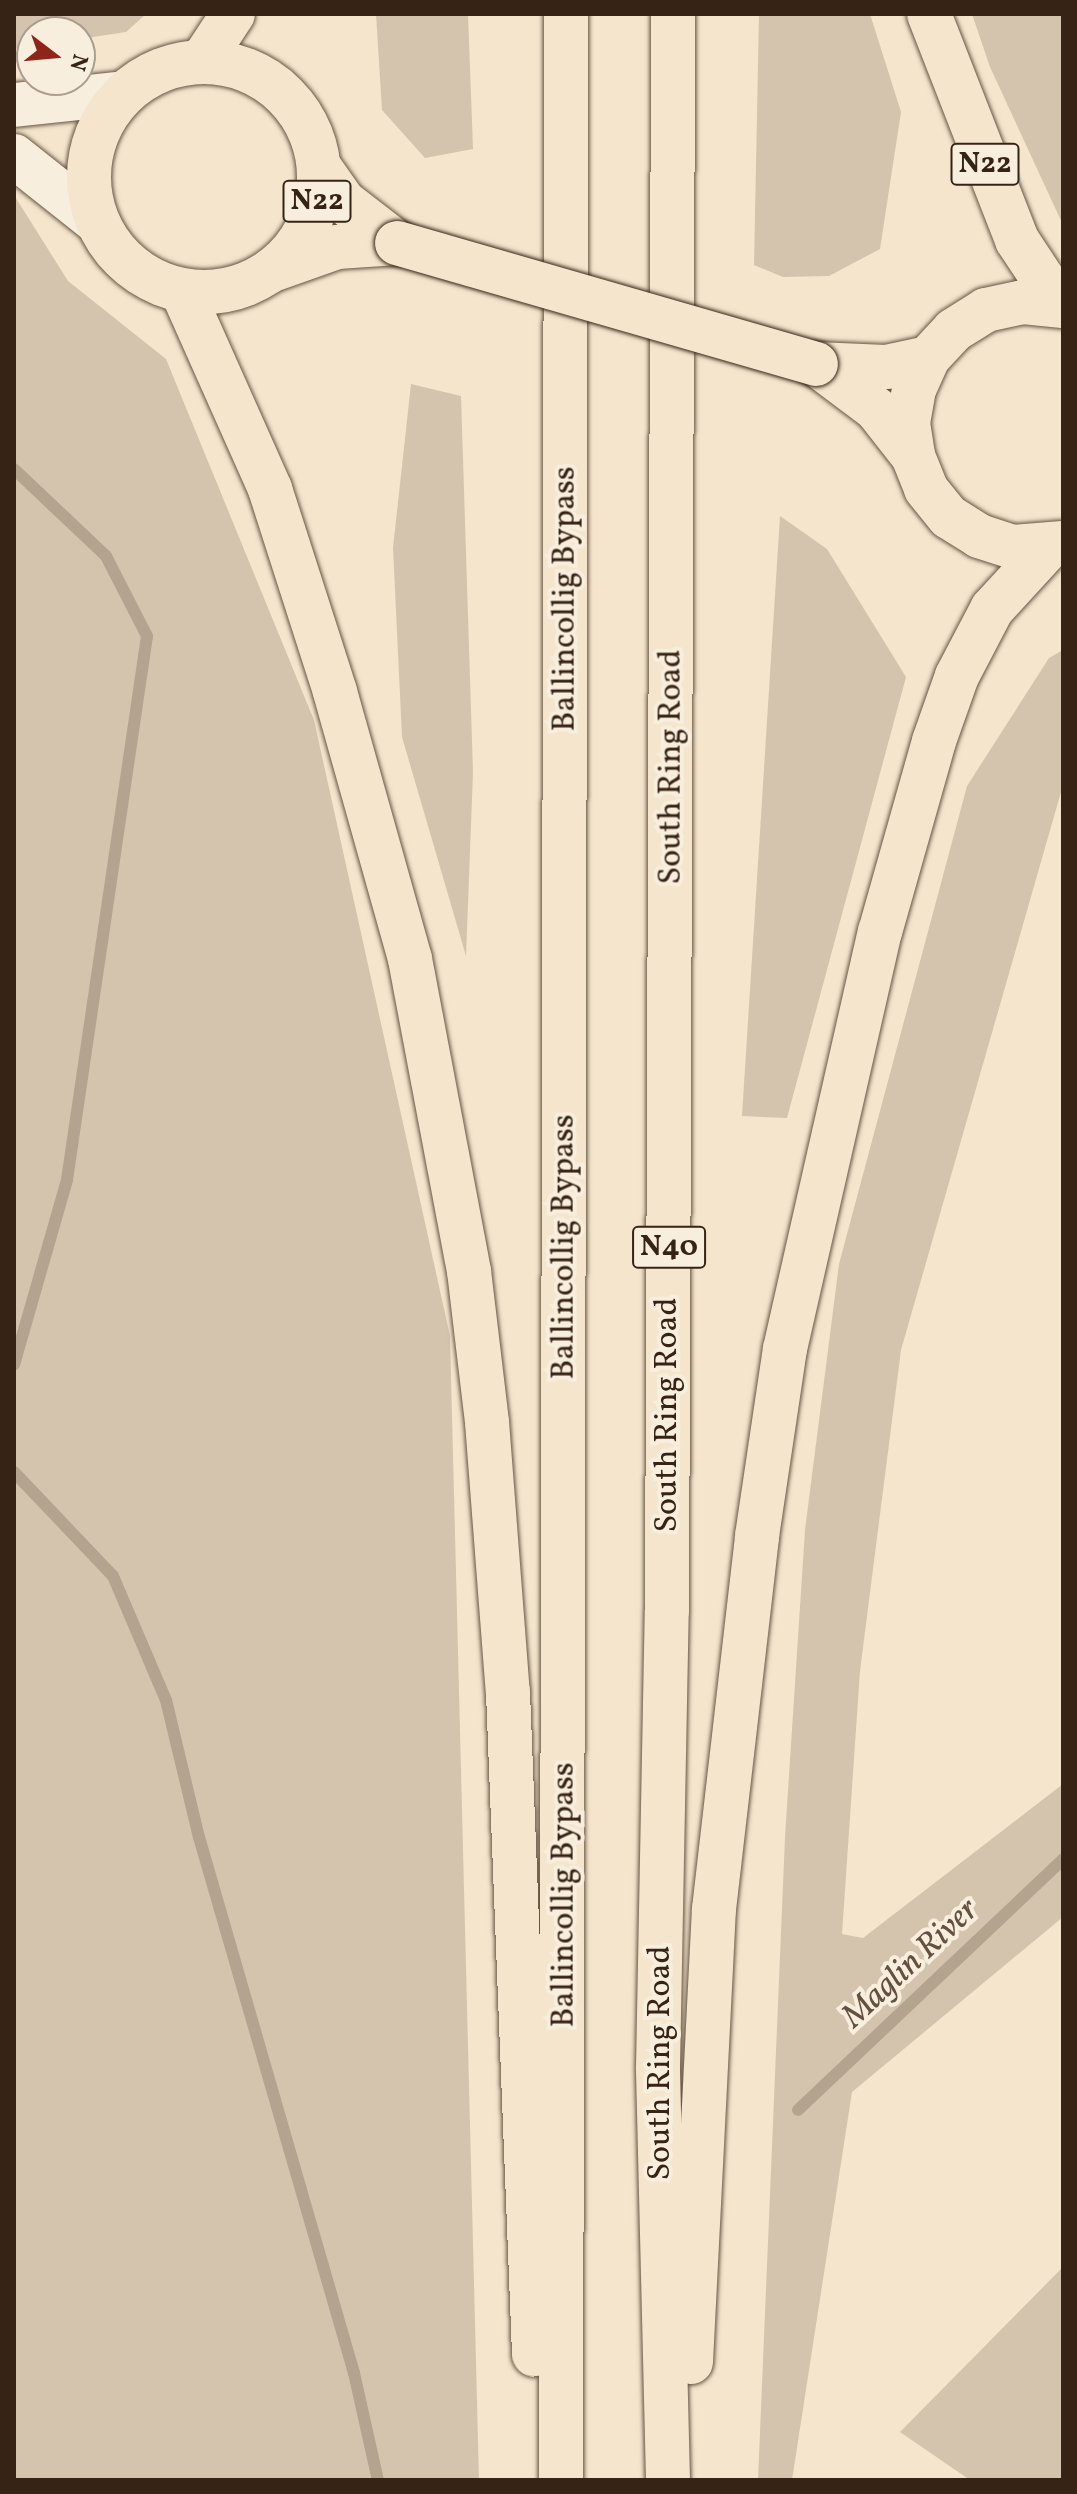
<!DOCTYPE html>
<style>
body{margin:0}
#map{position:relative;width:1077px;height:2494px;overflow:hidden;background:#f4e5cc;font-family:Vollkorn,serif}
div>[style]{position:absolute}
.green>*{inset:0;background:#d4c4ad}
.stream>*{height:12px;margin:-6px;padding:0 6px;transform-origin:6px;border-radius:6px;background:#b4a38e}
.roads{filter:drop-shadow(0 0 2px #665443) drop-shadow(0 0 2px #665443)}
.minor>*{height:44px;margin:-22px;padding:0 22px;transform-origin:22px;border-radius:22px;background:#f8eede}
.highway>*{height:44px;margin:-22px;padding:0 22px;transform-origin:22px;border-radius:22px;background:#f4e5cc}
.highway>.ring{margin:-22px;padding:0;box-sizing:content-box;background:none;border:44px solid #f4e5cc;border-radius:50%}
.bridges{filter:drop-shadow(0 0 2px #372315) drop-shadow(0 0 2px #372315)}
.highway-bridge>*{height:44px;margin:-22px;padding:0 22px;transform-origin:22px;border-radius:22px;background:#f4e5cc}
span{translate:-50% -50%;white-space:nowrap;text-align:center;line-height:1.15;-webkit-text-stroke:8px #f8eede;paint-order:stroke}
.shield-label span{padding:2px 6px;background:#f8eede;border:2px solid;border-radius:6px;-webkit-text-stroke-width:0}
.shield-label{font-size:30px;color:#372315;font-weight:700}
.street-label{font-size:32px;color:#372315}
.water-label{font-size:34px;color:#63503f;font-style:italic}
.frame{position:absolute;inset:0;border:16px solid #372315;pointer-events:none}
.north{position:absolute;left:16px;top:16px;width:80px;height:80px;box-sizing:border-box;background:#f8eede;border:2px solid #ab9d8e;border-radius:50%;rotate:106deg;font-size:22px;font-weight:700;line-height:32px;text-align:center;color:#372315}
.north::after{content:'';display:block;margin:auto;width:28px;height:36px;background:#8f2418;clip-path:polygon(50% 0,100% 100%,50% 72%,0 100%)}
</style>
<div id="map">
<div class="green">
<div style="clip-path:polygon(14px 14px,146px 14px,126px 32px,80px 39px,80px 32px,32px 32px,32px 46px,14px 49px)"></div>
<div style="clip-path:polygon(376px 14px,468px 14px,473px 149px,425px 158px,382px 110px)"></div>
<div style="clip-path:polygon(759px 14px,870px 14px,901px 112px,880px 249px,829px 276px,783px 277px,754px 265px)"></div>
<div style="clip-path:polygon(972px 14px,1063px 14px,1063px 225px,990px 67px)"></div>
<div style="clip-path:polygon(14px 195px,68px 281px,166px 359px,314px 720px,450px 1336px,479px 2480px,14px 2480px)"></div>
<div style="clip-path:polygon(411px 384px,461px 396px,473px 772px,466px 956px,402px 737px,393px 548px)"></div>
<div style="clip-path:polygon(780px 516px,827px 549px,906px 677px,787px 1118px,742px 1116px)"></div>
<div style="clip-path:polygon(1063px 650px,1063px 785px,901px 1350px,860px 1671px,842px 1934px,863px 1938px,1063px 1784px,1063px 1917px,852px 2092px,792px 2480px,758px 2480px,785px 1837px,805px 1530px,839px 1264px,967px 786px,1049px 658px)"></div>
<div style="clip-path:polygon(1063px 2267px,1063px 2480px,970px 2480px,900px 2432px)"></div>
</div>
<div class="stream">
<div style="left:14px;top:469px;width:127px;rotate:43.4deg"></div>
<div style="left:106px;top:556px;width:90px;rotate:62.9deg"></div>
<div style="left:147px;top:636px;width:550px;rotate:98.37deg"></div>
<div style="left:67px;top:1180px;width:192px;rotate:106deg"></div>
<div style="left:14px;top:1472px;width:144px;rotate:46.4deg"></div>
<div style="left:113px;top:1576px;width:135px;rotate:66.9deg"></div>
<div style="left:166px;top:1700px;width:141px;rotate:76.5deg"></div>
<div style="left:199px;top:1837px;width:558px;rotate:73.87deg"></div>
<div style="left:354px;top:2373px;width:110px;rotate:77.4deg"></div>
<div style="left:798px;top:2110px;width:365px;rotate:-43.4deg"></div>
</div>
<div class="roads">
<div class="minor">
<div style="left:14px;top:105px;width:111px;rotate:-6.2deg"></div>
<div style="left:14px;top:156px;width:105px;rotate:38.4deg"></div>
</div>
<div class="highway">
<div style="left:929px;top:14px;width:243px;rotate:68.7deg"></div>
<div style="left:1017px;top:240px;width:78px;rotate:56.5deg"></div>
<div style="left:202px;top:61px;width:56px;rotate:-56.6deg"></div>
<div class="ring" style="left:89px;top:62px;width:186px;height:186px"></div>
<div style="left:320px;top:168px;width:42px;rotate:54.8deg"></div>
<div style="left:344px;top:202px;width:67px;rotate:37.7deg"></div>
<div style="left:275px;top:269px;width:66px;rotate:-19.5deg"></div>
<div style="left:337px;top:247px;width:60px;rotate:-3.8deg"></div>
<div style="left:182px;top:291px;width:217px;rotate:66deg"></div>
<div style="left:270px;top:489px;width:213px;rotate:72.2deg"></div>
<div style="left:335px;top:692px;width:277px;rotate:74.3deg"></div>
<div style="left:410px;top:959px;width:318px;rotate:79.3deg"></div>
<div style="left:469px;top:1271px;width:152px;rotate:83.2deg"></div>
<div style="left:487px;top:1422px;width:271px;rotate:85.6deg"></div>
<div style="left:508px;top:1692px;width:663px;rotate:87.75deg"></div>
<div style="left:1063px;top:306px;width:40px;rotate:-174.3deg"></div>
<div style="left:1023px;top:302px;width:38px;rotate:168deg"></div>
<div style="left:986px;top:310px;width:38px;rotate:148deg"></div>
<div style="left:954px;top:330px;width:38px;rotate:133deg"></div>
<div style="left:928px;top:358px;width:34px;rotate:114deg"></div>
<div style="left:914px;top:389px;width:35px;rotate:100deg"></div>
<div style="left:908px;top:423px;width:33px;rotate:81deg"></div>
<div style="left:913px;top:456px;width:35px;rotate:68deg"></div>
<div style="left:926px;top:489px;width:36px;rotate:51deg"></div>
<div style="left:949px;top:517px;width:36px;rotate:32deg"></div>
<div style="left:979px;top:536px;width:36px;rotate:18deg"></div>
<div style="left:1013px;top:547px;width:50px;rotate:-4.6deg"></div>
<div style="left:816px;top:364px;width:75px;rotate:36.9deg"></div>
<div style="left:876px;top:409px;width:60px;rotate:51.8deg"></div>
<div style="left:816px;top:364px;width:70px;rotate:2.5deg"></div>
<div style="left:886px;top:367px;width:43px;rotate:-12.1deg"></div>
<div style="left:691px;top:2362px;width:454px;rotate:-87.1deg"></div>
<div style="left:714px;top:1909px;width:375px;rotate:-83.4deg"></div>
<div style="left:757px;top:1536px;width:189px;rotate:-81.5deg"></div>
<div style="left:785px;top:1349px;width:428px;rotate:-77.2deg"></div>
<div style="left:880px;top:932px;width:198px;rotate:-74.2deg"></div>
<div style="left:934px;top:741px;width:69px;rotate:-70.5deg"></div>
<div style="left:957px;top:676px;width:76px;rotate:-62.4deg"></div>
<div style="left:992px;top:609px;width:84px;rotate:-47.4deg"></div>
<div style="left:561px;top:2480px;width:2466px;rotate:-89.88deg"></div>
<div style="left:668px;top:2480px;width:413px;rotate:-91.4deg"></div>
<div style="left:658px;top:2067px;width:456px;rotate:-88.9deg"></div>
<div style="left:667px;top:1611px;width:1597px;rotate:-89.78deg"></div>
</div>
</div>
<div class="bridges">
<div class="highway-bridge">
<div style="left:397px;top:243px;width:436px;rotate:16.1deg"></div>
</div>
</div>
<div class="shield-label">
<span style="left:985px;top:164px">N22</span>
<span style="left:317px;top:201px">N22</span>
<span style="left:669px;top:1247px">N40</span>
</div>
<div class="street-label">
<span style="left:566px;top:599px;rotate:-90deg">Ballincollig Bypass</span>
<span style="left:672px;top:767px;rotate:-90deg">South Ring Road</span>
<span style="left:565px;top:1247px;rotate:-90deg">Ballincollig Bypass</span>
<span style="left:668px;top:1415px;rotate:-90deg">South Ring Road</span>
<span style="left:565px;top:1895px;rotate:-90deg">Ballincollig Bypass</span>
<span style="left:661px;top:2063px;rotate:-90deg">South Ring Road</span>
</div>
<div class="water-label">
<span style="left:911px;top:1964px;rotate:-43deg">Maglin River</span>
</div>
<div class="frame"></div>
<div class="north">N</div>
</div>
